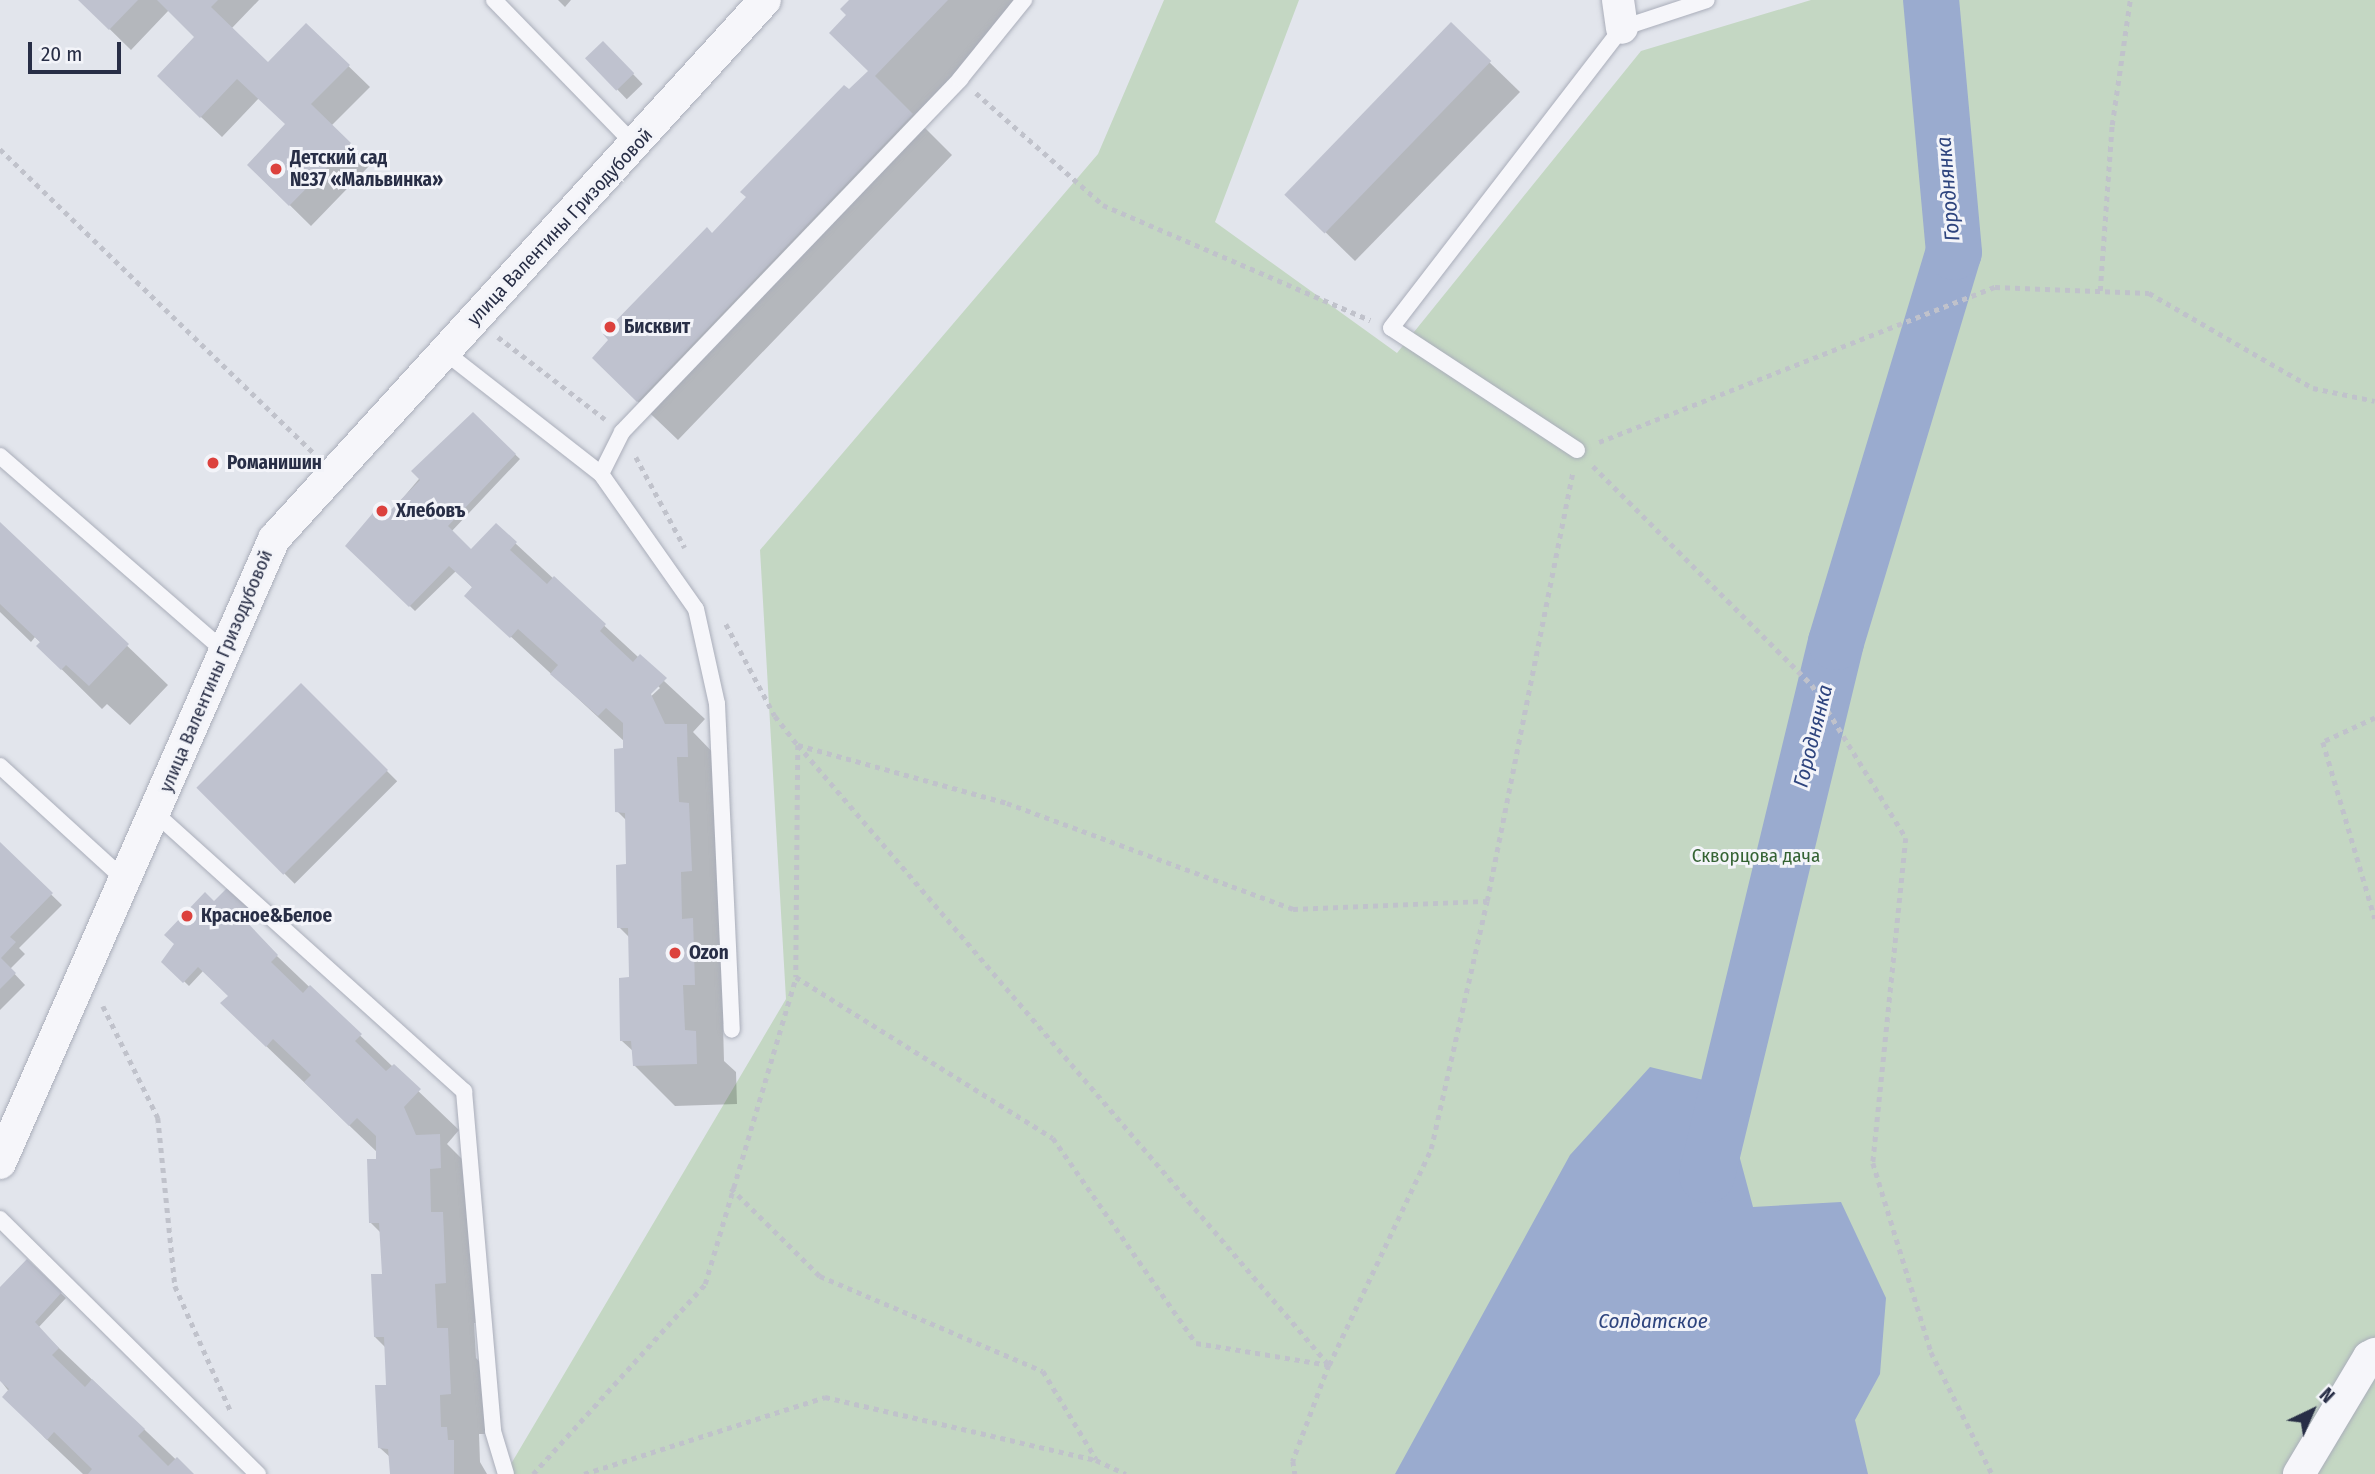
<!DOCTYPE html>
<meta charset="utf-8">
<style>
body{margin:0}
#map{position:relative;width:2375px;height:1474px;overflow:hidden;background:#e2e5ec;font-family:"Fira Sans Condensed",sans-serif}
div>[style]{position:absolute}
.green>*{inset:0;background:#c4d7c3}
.water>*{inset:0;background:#9aabcf}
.shadow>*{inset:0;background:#0003;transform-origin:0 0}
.river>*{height:56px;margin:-28px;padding:0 28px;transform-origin:28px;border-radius:28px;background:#9aabcf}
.building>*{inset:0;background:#bfc2cf;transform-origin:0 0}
.path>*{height:4.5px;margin-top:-2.25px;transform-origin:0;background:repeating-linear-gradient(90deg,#c0c2cb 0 5px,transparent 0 10px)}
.roads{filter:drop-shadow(0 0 2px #aaaeba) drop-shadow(0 0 2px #aaaeba)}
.lane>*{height:16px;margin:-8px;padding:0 8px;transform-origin:8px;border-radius:8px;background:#f6f6fa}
.street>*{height:32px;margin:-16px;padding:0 16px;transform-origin:16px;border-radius:16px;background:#f6f6fa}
.dots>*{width:19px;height:19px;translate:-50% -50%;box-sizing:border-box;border:4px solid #f3f4f9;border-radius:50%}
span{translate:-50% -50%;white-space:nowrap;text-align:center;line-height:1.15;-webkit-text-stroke:6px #f3f4f9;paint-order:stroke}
.poi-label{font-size:19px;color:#282e46;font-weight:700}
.left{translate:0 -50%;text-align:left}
.street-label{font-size:19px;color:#282e46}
.park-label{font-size:19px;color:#356334}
.water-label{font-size:21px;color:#2e447e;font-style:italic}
.north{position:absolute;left:2277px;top:1376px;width:70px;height:70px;-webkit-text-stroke:5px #f3f4f9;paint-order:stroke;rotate:44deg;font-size:19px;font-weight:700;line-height:28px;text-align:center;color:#282e46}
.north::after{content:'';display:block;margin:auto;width:24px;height:32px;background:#282e46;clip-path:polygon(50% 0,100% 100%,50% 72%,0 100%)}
.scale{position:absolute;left:28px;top:42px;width:93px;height:32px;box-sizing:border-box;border:4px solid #282e46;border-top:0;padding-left:9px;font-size:21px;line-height:24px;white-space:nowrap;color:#282e46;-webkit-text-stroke:5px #f3f4f9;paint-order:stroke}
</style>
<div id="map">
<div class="green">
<div style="clip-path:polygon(1164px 0,1299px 0,1215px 222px,1397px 353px,1641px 51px,1811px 0,2375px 0,2375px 1474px,505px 1474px,786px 999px,760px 550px,1098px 154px)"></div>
</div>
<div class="water">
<div style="clip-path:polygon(1650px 1067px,1720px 1084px,1753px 1207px,1841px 1202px,1886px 1298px,1880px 1374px,1855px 1420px,1868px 1474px,1395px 1474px,1570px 1155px)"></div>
</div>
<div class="shadow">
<div style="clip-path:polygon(80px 0,259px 0,231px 29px,268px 65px,306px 25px,370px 87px,331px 126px,370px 165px,311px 226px,249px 165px,287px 125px,259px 98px,222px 137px,180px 97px,197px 37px,169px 10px,131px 50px)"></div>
<div style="clip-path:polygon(558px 0,571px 0,565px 7px)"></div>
<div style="clip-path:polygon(852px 0,1026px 0,914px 117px,952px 155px,678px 440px,634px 398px,713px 235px,869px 71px,849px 15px)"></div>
<div style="clip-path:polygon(1451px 25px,1520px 92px,1355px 261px,1316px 223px)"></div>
<div style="left:603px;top:43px;width:57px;height:22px;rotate:46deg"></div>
<div style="clip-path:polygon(evenodd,473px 415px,520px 459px,451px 532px,471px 551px,515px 543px,705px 719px,693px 732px,726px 766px,735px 1024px,723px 1024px,724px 1061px,736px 1072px,737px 1104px,675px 1106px,634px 1065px,634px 1052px,622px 1041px,631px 979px,630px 938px,619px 927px,628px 866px,627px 821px,617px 811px,625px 742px,467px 596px,473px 588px,456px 571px,415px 611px,348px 546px,386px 518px,473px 415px,657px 685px,660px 688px,646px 701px,644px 699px,657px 685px)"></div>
<div style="clip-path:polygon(0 524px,168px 685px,130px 725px,107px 704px,102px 709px,38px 646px,41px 643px,35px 637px,31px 642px,0 612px)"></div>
<div style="left:301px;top:685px;width:136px;height:145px;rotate:45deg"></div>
<div style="clip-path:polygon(0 845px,62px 905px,19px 948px,25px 954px,10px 969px,25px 985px,0 1010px)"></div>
<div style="clip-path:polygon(231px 890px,257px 913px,247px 924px,256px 936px,459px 1130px,447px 1144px,479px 1176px,486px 1323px,474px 1323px,476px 1358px,487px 1370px,490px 1434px,479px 1434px,480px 1462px,487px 1474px,392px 1474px,391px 1458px,380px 1448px,388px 1387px,386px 1348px,375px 1337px,383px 1276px,382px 1234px,370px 1222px,378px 1153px,263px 1043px,230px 996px,203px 971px,189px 986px,163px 961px)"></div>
<div style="clip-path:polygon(27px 1261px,66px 1298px,38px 1328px,191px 1474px,83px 1474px,44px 1437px,0 1380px,0 1290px)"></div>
</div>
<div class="river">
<div style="left:1707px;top:1175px;width:548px;rotate:-76.39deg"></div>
<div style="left:1836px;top:642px;width:407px;rotate:-73.2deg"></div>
<div style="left:1954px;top:252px;width:253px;rotate:-95.2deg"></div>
</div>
<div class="building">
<div style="clip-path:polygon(78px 0,138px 0,109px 30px)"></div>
<div style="clip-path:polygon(157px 0,218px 0,211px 7px,268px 62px,306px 23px,350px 65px,311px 104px,351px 143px,289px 206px,247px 165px,285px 124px,237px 79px,200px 118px,157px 76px,194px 37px)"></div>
<div style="clip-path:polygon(849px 0,948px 0,875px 76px,913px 114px,637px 402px,592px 358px,608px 340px,603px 334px,707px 227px,712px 233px,746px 197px,740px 192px,844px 85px,849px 89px,868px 71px,829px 33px,846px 15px,840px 9px)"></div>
<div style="left:1451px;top:22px;width:56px;height:240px;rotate:44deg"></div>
<div style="left:603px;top:41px;width:45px;height:25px;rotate:46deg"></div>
<div style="clip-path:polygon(473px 412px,516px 454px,448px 526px,471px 549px,496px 523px,517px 542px,510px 550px,547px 584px,554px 576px,606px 624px,600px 631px,633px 662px,640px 654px,667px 678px,651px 694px,665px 724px,687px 724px,688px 757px,677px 757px,679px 802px,689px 803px,692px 871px,681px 872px,682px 919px,693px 918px,695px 985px,683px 985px,685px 1030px,696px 1031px,697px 1064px,633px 1066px,631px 1041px,620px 1041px,619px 978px,629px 977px,628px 928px,617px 928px,616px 865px,626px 864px,625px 813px,615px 812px,614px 749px,623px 748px,623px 723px,606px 708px,598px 716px,550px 674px,558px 665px,518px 629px,510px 638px,464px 596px,472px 587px,449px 566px,409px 607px,345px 546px,378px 507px,386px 515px,420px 480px,411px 471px)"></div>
<div style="clip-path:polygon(0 522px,129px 644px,89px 686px,66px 665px,61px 670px,36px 646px,40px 642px,0 604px)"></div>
<div style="left:301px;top:683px;width:123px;height:148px;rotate:45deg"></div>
<div style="clip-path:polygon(0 842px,53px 893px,10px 937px,16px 942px,1px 958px,16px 973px,0 989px)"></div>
<div style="clip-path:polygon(227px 888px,254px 907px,243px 918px,278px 955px,271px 962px,303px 993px,310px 985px,362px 1034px,355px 1041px,386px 1071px,394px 1064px,421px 1089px,404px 1107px,416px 1135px,440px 1134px,441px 1168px,430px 1169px,431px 1212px,443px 1212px,446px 1283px,435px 1284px,437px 1328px,448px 1328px,451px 1394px,440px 1395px,441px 1427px,447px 1427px,448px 1440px,454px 1440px,454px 1474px,390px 1474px,388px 1449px,378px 1448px,375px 1385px,386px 1385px,384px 1337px,374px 1337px,371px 1274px,382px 1274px,379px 1223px,369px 1223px,367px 1159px,376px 1159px,376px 1136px,357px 1118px,349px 1126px,304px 1082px,311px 1075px,273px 1039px,266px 1047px,220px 1003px,228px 996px,198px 967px,183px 983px,161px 962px,174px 944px,164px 935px,205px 892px,214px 901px)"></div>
<div style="clip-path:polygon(27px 1259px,62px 1292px,35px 1322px,59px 1348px,52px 1355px,85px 1387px,92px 1379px,145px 1429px,138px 1436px,168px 1466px,177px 1457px,194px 1474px,88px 1474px,92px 1469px,54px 1432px,47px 1440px,2px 1397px,9px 1389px,0 1381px,0 1287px)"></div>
</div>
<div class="path">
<div style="left:976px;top:93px;width:169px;rotate:41.4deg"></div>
<div style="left:1103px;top:205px;width:291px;rotate:23.3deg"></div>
<div style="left:0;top:149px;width:437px;rotate:44.1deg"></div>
<div style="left:2100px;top:291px;width:166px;rotate:-85.9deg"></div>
<div style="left:2112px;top:125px;width:126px;rotate:-81.8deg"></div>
<div style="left:498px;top:337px;width:135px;rotate:37.5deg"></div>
<div style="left:1599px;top:442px;width:425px;rotate:-21.4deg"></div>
<div style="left:1995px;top:287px;width:154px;rotate:2.2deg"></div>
<div style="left:2149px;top:293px;width:190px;rotate:30.1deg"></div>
<div style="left:2313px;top:388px;width:63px;rotate:11.8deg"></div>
<div style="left:636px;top:457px;width:103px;rotate:61.7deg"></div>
<div style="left:1593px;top:466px;width:310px;rotate:45deg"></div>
<div style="left:1812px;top:685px;width:180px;rotate:58.4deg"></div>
<div style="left:1906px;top:838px;width:327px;rotate:95.8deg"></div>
<div style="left:1873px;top:1163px;width:198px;rotate:72.9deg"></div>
<div style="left:1931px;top:1352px;width:136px;rotate:63.4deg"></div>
<div style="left:726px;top:624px;width:104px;rotate:62deg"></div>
<div style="left:775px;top:716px;width:37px;rotate:52deg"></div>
<div style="left:798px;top:745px;width:232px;rotate:90.5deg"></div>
<div style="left:2375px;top:718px;width:57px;rotate:155.2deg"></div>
<div style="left:2323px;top:742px;width:184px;rotate:73.6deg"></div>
<div style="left:798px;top:745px;width:816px;rotate:49.42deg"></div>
<div style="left:1329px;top:1365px;width:103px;rotate:110.6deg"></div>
<div style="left:1293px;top:1461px;width:13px;rotate:81deg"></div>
<div style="left:798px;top:745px;width:217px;rotate:15.5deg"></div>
<div style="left:1007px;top:803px;width:305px;rotate:20.3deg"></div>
<div style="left:1293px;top:909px;width:194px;rotate:-2.4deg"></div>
<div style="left:103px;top:1006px;width:125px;rotate:63.8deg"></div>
<div style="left:158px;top:1118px;width:169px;rotate:84.2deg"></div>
<div style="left:175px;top:1286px;width:138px;rotate:66deg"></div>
<div style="left:731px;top:1188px;width:125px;rotate:44.7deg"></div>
<div style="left:820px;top:1276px;width:242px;rotate:23.1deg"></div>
<div style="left:1043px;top:1371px;width:103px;rotate:58.9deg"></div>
<div style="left:533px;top:1474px;width:256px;rotate:-47.8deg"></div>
<div style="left:705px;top:1284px;width:320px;rotate:-73.5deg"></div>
<div style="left:796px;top:977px;width:303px;rotate:32.1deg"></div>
<div style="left:1053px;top:1138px;width:250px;rotate:55.1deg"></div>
<div style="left:1196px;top:1343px;width:135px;rotate:9.4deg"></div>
<div style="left:1329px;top:1365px;width:239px;rotate:-64.7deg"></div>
<div style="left:1431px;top:1149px;width:254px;rotate:-77.3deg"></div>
<div style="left:1487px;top:901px;width:439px;rotate:-78.7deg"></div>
<div style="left:584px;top:1474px;width:253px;rotate:-17.7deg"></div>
<div style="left:825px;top:1397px;width:278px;rotate:13.1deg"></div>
<div style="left:1096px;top:1460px;width:33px;rotate:25deg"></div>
</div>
<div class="roads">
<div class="lane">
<div style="left:494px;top:0;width:204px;rotate:45.8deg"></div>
<div style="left:445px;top:352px;width:198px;rotate:38deg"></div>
<div style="left:601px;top:474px;width:165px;rotate:54.9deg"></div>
<div style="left:696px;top:609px;width:97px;rotate:77.5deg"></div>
<div style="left:717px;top:704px;width:326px;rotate:87.4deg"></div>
<div style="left:1577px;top:450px;width:222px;rotate:-146.7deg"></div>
<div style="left:1391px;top:328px;width:379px;rotate:-52.4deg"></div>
<div style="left:1622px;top:28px;width:89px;rotate:-18.2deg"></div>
<div style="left:0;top:456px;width:301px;rotate:41deg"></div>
<div style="left:601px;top:474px;width:47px;rotate:-63.4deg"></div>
<div style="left:622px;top:432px;width:489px;rotate:-46.2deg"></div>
<div style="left:960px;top:79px;width:102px;rotate:-51deg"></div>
<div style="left:0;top:766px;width:169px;rotate:42.4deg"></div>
<div style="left:155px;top:813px;width:416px;rotate:42deg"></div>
<div style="left:464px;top:1091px;width:341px;rotate:85.1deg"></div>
<div style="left:493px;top:1431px;width:45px;rotate:73.2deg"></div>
<div style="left:0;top:1219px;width:363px;rotate:44.7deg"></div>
</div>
<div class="street">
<div style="left:1618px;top:0;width:28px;rotate:82deg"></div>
<div style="left:0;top:1163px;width:682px;rotate:-66.29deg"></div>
<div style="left:274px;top:539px;width:729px;rotate:-47.67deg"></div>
<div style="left:2299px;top:1474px;width:136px;rotate:-59.1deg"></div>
<div style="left:2369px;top:1357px;width:7px;rotate:-27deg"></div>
</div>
</div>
<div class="dots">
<div style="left:276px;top:169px;background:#dc413d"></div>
<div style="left:610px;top:327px;background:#dc413d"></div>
<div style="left:213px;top:463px;background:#dc413d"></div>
<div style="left:382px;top:511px;background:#dc413d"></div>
<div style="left:187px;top:916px;background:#dc413d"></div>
<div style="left:675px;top:953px;background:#dc413d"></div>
</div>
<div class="poi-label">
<span class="left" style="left:290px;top:169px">Детский сад<br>№37 «Мальвинка»</span>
<span class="left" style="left:624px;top:327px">Бисквит</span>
<span class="left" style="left:227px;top:463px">Романишин</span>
<span class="left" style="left:396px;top:511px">Хлебовъ</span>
<span class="left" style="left:201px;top:916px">Красное&amp;Белое</span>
<span class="left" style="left:689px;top:953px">Ozon</span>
</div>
<div class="street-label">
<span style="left:560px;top:227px;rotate:-47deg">улица Валентины Гризодубовой</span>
<span style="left:216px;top:671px;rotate:-67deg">улица Валентины Гризодубовой</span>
</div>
<div class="park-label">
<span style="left:1756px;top:856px">Скворцова дача</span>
</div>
<div class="water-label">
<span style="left:1948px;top:189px;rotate:-95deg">Городнянка</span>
<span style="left:1813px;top:736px;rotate:-76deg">Городнянка</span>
<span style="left:1653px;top:1321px">Солдатское</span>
</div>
<div class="north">N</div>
<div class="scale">20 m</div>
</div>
